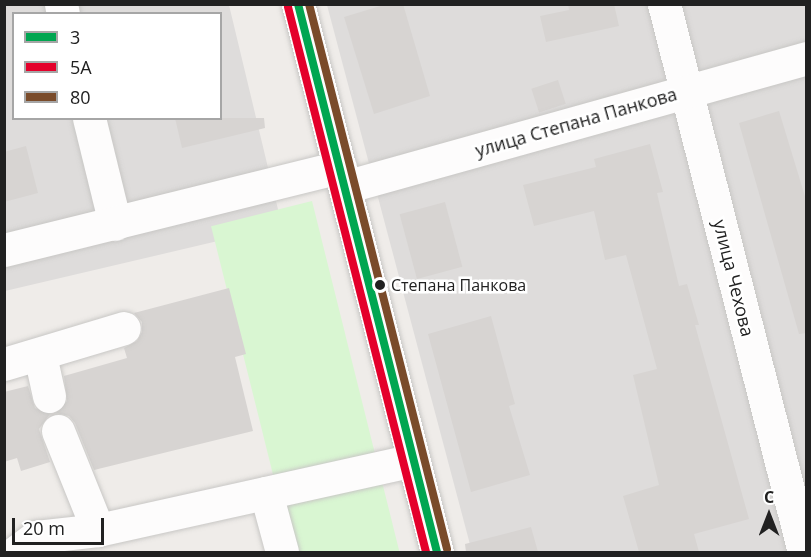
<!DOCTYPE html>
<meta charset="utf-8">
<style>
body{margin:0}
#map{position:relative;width:811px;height:557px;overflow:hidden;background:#efece9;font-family:"Open Sans",sans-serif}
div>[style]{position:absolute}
.residential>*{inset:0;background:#dedcdb}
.park>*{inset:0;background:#d9f6d2;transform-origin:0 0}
.building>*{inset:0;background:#d7d4d2;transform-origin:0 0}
.roads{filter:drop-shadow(0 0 2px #c8c7c5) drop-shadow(0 0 2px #c8c7c5)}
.minor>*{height:33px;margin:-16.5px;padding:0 16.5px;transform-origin:16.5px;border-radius:16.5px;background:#fdfcfc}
.bus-1>*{height:8px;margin:-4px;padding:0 4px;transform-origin:4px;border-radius:4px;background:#00a651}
.bus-2>*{height:8px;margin:-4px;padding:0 4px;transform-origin:4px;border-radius:4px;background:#e4002b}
.bus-3>*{height:8px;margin:-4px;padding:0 4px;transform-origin:4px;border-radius:4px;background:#7a4b2a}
.dots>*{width:16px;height:16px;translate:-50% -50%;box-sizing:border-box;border:3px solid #fff;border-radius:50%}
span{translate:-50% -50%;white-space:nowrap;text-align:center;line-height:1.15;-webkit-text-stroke:5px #fff;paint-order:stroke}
.bus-label{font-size:16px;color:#212121}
.left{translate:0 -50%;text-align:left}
.street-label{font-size:18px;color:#212121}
.frame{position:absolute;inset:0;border:6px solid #212121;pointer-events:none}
.legend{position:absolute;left:12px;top:12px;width:210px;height:108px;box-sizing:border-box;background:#fff;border:2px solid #a6a6a6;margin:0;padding:8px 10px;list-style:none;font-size:18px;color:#212121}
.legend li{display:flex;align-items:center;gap:12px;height:30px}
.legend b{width:30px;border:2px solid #a6a6a6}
.north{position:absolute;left:739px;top:485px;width:60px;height:60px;-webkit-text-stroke:4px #fff;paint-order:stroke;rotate:0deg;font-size:16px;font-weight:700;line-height:24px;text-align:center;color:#212121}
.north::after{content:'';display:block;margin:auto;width:21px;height:27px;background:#212121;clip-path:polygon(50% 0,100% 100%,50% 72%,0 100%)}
.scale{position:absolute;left:12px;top:518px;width:92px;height:27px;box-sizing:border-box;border:3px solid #212121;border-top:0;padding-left:8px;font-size:18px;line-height:21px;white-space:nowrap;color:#212121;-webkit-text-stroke:4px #fff;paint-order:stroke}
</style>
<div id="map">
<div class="residential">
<div style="clip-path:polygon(evenodd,4px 5px,229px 5px,282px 226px,5px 291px,4px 5px,14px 14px,220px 14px,220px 118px,14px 118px,14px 14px)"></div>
<div style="clip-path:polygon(327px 5px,806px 5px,806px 552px,472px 552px)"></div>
</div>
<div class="park">
<div style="left:312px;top:201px;width:362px;height:104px;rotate:76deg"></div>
</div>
<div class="building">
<div style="clip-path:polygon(387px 4px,403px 4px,430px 96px,374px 114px,344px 17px)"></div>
<div style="clip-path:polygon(568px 4px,614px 4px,619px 26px,546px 42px,540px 16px,569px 10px)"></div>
<div style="left:558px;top:80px;width:25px;height:28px;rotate:72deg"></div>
<div style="clip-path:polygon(779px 111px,807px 203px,807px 333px,799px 334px,739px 123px)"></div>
<div style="clip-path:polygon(175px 118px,264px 118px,265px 128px,182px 148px)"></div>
<div style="clip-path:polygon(650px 144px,663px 192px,657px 193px,679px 286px,687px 284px,699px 325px,695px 325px,749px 519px,694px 534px,699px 552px,639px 552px,623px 496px,659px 485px,633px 375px,657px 369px,626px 255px,605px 260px,594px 211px,534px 226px,523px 185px,596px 167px,594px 159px)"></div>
<div style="clip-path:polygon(26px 146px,38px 193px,4px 202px,4px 152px)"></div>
<div style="left:445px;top:202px;width:67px;height:47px;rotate:75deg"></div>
<div style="clip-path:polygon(229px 288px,246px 354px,235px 357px,253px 431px,94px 470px,75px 423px,69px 416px,56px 413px,67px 401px,64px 376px,127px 358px,124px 348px,137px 341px,142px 332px,142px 322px,134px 313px)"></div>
<div style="clip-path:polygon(491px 316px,515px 404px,509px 406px,530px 475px,471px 492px,428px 334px)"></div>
<div style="clip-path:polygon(28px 386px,35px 408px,50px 414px,39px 429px,50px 462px,21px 471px,17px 458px,4px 462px,4px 392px)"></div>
<div style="clip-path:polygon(531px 527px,538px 552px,466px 552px,465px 544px)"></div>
</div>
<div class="roads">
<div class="minor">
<div style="left:61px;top:4px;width:10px;rotate:79deg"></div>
<div style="left:298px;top:4px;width:565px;rotate:75.77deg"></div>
<div style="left:664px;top:4px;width:566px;rotate:75.67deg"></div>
<div style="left:89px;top:118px;width:109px;rotate:76.2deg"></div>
<div style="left:345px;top:187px;width:479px;rotate:-15.6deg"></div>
<div style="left:4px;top:250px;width:346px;rotate:-13.9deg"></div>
<div style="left:40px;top:355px;width:42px;rotate:77.6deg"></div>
<div style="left:4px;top:364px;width:125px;rotate:-16.7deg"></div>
<div style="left:58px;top:431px;width:107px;rotate:68deg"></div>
<div style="left:266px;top:493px;width:61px;rotate:74.8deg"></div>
<div style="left:16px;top:552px;width:25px;rotate:-37deg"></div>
<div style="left:36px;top:537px;width:62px;rotate:-6.4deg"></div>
<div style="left:98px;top:530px;width:323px;rotate:-12.5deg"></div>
</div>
</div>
<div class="bus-1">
<div style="left:298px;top:4px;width:565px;rotate:75.77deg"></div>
</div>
<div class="bus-2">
<div style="left:288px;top:7px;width:562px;rotate:75.79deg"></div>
</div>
<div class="bus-3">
<div style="left:309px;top:4px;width:562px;rotate:75.79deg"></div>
</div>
<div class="dots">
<div style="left:380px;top:285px;background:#212121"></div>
</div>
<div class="bus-label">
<span class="left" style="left:391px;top:285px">Степана Панкова</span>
</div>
<div class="street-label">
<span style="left:576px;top:122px;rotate:-16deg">улица Степана Панкова</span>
<span style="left:734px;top:278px;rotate:76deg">улица Чехова</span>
</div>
<div class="frame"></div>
<ul class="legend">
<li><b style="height:8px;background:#00a651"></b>3</li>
<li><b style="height:8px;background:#e4002b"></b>5А</li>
<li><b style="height:8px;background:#7a4b2a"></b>80</li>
</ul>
<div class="north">С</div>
<div class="scale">20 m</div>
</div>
